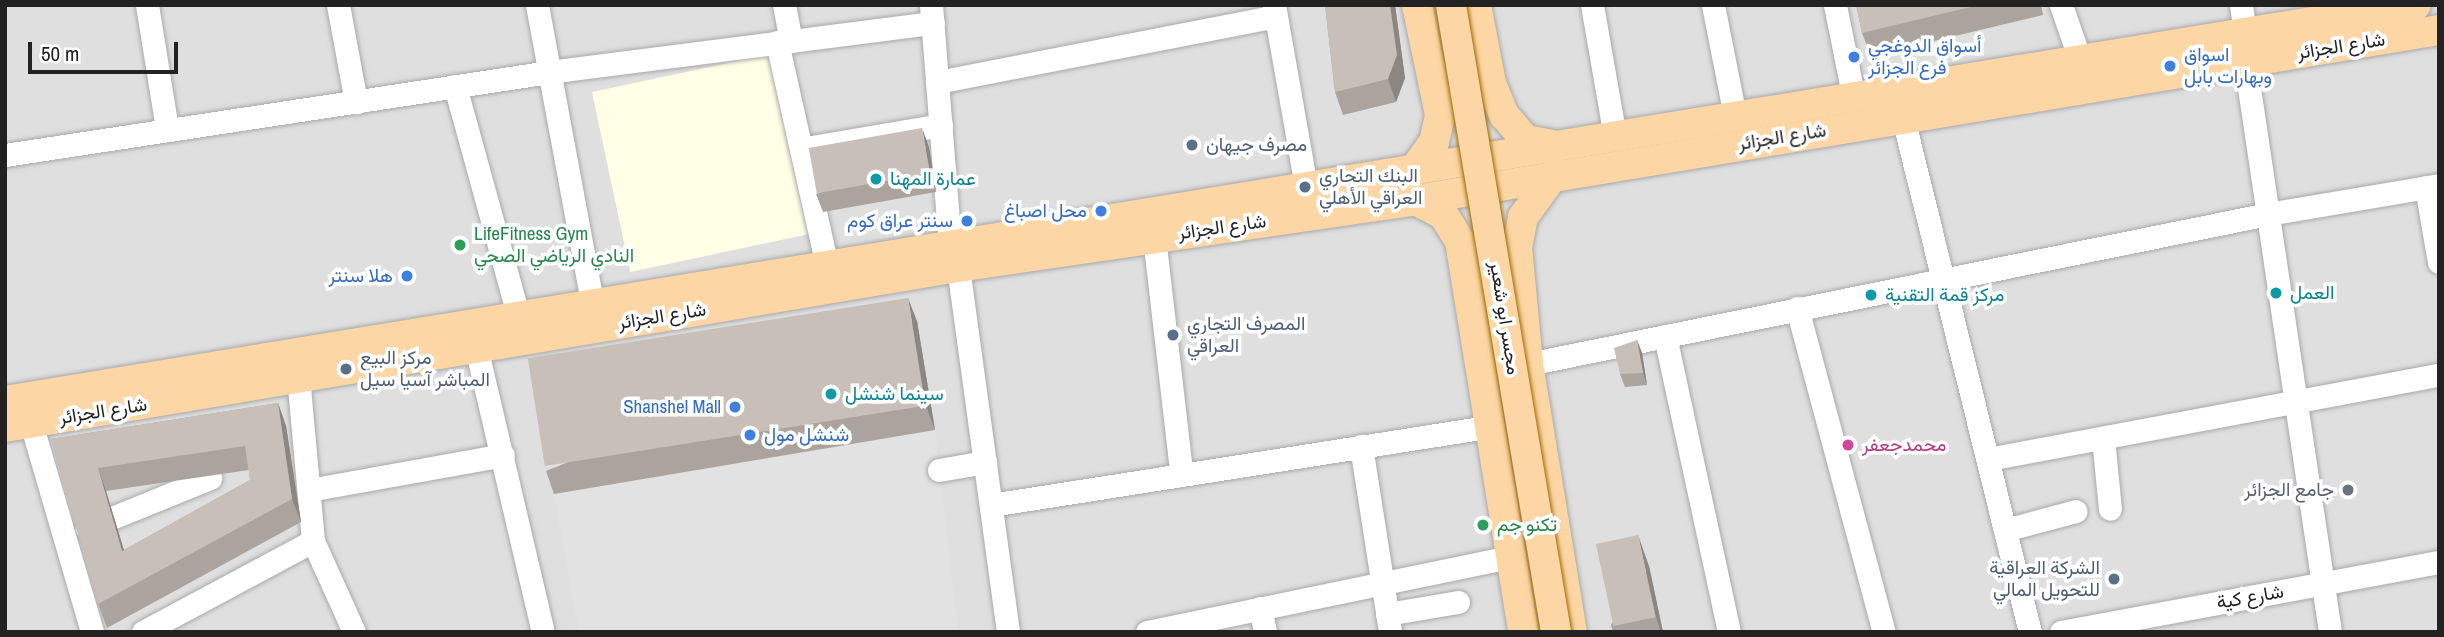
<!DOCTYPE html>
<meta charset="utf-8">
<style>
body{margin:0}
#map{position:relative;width:2444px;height:637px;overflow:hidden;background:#f2efe9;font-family:"Archivo Narrow",Vazirmatn,sans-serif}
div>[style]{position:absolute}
.residential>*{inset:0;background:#e0dfdf;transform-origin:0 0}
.education>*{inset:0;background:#ffffe5;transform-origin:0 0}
.parking>*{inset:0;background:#e2e2e2}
.roads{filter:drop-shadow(0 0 2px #a9a9a9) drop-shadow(0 0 2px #a9a9a9)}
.minor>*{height:23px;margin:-11.5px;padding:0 11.5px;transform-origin:11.5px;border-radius:11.5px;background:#fff}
.major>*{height:30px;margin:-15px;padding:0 15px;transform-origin:15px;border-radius:15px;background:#fcd6a4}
.bridges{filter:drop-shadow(0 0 2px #a06b00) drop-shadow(0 0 2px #a06b00)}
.major-bridge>*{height:30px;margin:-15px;padding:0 15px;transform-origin:15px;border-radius:15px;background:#fcd6a4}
.wall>*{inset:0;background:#aba49e}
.shaded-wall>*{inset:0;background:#8b8681}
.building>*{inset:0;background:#c7bfb8;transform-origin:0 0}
.dots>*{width:19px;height:19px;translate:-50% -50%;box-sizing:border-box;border:4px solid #fff;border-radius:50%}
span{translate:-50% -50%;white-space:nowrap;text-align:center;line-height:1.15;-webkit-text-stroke:7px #fff;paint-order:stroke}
.shop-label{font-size:19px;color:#366cbe}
.left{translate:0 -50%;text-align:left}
.right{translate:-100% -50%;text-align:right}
.street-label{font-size:19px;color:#222}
.service-label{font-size:19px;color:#4e5e75}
.culture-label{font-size:19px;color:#0d838f}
.leisure-label{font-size:19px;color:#27864d}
.hotel-label{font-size:19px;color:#b23c85}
.worship-label{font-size:19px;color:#5b616d}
.frame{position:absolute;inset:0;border:7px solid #222;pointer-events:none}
.scale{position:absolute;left:28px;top:42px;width:150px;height:32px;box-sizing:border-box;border:4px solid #222;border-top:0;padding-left:9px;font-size:21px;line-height:24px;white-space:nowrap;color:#222;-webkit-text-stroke:5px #fff;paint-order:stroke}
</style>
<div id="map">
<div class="residential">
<div style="left:5px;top:5px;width:2434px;height:627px"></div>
</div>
<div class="education">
<div style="left:771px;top:54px;width:184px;height:183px;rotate:78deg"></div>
</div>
<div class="parking">
<div style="clip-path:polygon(935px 430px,958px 632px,579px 632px,554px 494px)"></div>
</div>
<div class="roads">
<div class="minor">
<div style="left:147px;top:5px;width:125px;rotate:80.8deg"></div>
<div style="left:338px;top:5px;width:99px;rotate:79.5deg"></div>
<div style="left:537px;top:5px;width:303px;rotate:79.5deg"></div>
<div style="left:784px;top:5px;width:37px;rotate:79deg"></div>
<div style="left:931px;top:5px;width:242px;rotate:85.5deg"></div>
<div style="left:1274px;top:5px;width:185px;rotate:80deg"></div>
<div style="left:1592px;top:5px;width:134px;rotate:80.1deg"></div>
<div style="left:1713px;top:5px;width:113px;rotate:78.8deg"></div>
<div style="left:1835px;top:5px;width:96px;rotate:78.6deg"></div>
<div style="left:2061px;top:5px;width:58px;rotate:70.9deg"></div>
<div style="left:2241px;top:5px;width:28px;rotate:82deg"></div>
<div style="left:777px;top:42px;width:230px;rotate:77.4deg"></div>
<div style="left:2245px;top:61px;width:577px;rotate:81.53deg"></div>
<div style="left:937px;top:82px;width:345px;rotate:-11deg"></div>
<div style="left:455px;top:86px;width:238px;rotate:74.6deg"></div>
<div style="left:1903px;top:118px;width:529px;rotate:76.12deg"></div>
<div style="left:801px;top:149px;width:142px;rotate:-9.7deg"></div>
<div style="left:5px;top:155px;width:550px;rotate:-8.67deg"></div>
<div style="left:549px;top:72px;width:387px;rotate:-7.3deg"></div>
<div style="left:2426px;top:187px;width:76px;rotate:80.2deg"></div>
<div style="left:1154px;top:237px;width:237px;rotate:83.4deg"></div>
<div style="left:958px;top:267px;width:368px;rotate:82.2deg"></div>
<div style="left:1797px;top:308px;width:335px;rotate:75deg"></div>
<div style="left:1665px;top:336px;width:303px;rotate:77.8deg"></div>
<div style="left:476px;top:347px;width:293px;rotate:76.8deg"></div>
<div style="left:1528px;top:364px;width:755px;rotate:-11.46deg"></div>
<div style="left:2268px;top:214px;width:173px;rotate:-9.6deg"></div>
<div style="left:298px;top:376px;width:166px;rotate:84.8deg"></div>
<div style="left:313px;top:541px;width:100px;rotate:65.7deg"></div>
<div style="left:31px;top:423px;width:218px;rotate:73.7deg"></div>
<div style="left:2103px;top:438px;width:71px;rotate:84.4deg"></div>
<div style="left:1361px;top:446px;width:188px;rotate:81.1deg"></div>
<div style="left:1988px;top:459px;width:459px;rotate:-10.6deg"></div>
<div style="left:939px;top:470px;width:47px;rotate:-9.9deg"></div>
<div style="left:309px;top:490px;width:197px;rotate:-10.2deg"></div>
<div style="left:991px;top:505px;width:508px;rotate:-8.94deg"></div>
<div style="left:87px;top:528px;width:133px;rotate:-22.1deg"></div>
<div style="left:2005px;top:530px;width:73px;rotate:-15deg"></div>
<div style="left:1260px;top:608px;width:25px;rotate:78deg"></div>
<div style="left:1387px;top:614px;width:72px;rotate:-9.6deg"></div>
<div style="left:143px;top:632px;width:193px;rotate:-28.2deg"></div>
<div style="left:1147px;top:632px;width:374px;rotate:-11.7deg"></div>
<div style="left:2061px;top:632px;width:384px;rotate:-10.5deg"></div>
</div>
<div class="major">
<div style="left:1476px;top:5px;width:79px;rotate:79.1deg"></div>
<div style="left:1491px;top:83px;width:35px;rotate:68deg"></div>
<div style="left:1504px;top:115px;width:33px;rotate:49deg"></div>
<div style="left:1526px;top:140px;width:25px;rotate:11deg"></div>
<div style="left:1413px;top:171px;width:36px;rotate:-54deg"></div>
<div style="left:1434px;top:142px;width:28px;rotate:-77deg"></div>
<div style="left:1440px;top:115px;width:112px;rotate:-101.8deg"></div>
<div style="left:1555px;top:173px;width:54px;rotate:126deg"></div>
<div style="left:1523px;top:217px;width:31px;rotate:101deg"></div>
<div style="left:1517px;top:247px;width:118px;rotate:84.6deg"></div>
<div style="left:1528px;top:364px;width:272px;rotate:80.7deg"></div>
<div style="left:1415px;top:200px;width:31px;rotate:27deg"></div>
<div style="left:1443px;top:214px;width:32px;rotate:58deg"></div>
<div style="left:1460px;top:241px;width:396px;rotate:80.8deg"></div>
<div style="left:5px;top:401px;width:2443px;rotate:-9.33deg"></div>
<div style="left:5px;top:427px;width:966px;rotate:-9.53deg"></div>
<div style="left:958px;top:267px;width:462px;rotate:-8.3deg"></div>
<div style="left:1415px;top:200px;width:1038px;rotate:-9.43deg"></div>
</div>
</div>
<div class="bridges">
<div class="major-bridge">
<div style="left:1451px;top:5px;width:636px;rotate:80.49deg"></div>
</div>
</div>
<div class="wall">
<div style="clip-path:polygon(1325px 5px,1395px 5px,1405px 78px,1396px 102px,1343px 115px,1335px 92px)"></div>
<div style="clip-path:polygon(1856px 5px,2041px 5px,2043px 15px,1871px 56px,1862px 33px)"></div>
<div style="clip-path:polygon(929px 147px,936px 192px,823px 212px,816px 194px)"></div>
<div style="clip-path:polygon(917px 321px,935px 430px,554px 494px,546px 471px)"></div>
<div style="clip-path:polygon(1637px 340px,1642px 353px,1647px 385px,1625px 387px,1620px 374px)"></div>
<div style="clip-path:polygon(evenodd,278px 403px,286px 426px,301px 522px,107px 628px,98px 604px,51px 439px,278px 403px,249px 470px,250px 480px,124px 550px,106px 491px,249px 470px)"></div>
<div style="clip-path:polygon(1649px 566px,1663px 632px,1613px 632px,1611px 625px)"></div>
</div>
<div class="shaded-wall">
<div style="clip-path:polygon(1390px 5px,1395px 5px,1405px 78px,1396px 102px,1388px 79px)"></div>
<div style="clip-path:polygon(922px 128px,929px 147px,936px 192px,930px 173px)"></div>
<div style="clip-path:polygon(908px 298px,917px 321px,935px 430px,926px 406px)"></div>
<div style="clip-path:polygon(1637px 340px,1642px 353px,1647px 385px,1643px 373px)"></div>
<div style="clip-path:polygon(278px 403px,286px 426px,301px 522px,292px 499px)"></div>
<div style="clip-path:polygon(98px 468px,106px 491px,131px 574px,122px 551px)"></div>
<div style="clip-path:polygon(1638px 535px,1649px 566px,1663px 632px,1661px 632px,1656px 617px)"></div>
</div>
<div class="building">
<div style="clip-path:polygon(1325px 5px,1390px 5px,1397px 55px,1388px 79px,1335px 92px)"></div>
<div style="clip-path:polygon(1856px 5px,1979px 5px,1862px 33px)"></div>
<div style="left:922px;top:128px;width:46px;height:115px;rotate:80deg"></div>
<div style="left:908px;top:298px;width:109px;height:385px;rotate:81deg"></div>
<div style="clip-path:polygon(1637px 340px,1643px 373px,1620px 374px,1614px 348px)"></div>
<div style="clip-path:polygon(evenodd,278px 403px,292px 499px,98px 604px,51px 439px,278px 403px,245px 446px,250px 480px,122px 551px,98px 468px,245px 446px)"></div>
<div style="left:1638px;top:535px;width:84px;height:43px;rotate:78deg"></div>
</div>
<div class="dots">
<div style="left:1854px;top:57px;background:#3f7fe0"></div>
<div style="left:2170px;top:66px;background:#3f7fe0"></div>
<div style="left:1192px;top:145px;background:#5c6f8a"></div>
<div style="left:876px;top:179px;background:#0f9aa8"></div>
<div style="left:1305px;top:187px;background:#5c6f8a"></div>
<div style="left:1101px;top:211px;background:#3f7fe0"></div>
<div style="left:967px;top:221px;background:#3f7fe0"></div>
<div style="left:460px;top:245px;background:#2e9e5b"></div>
<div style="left:407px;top:276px;background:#3f7fe0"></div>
<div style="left:2276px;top:293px;background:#0f9aa8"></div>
<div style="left:1871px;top:295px;background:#0f9aa8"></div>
<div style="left:1173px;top:335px;background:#5c6f8a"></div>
<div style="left:346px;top:369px;background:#5c6f8a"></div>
<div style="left:831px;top:394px;background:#0f9aa8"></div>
<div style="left:735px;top:407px;background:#3f7fe0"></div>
<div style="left:750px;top:435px;background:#3f7fe0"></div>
<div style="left:1848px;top:445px;background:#d1479c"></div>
<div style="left:2348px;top:490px;background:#6b7280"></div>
<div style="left:1483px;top:525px;background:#2e9e5b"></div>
<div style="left:2114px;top:579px;background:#5c6f8a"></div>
</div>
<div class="shop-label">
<span class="left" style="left:1868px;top:57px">أسواق الدوغجي<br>فرع الجزائر</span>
<span class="left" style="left:2184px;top:66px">اسواق<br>وبهارات بابل</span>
<span class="right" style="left:1087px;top:211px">محل اصباغ</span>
<span class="right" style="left:953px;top:221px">سنتر عراق كوم</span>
<span class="right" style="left:393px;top:276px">هلا سنتر</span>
<span class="right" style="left:721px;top:407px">Shanshel Mall</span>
<span class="left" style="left:764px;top:435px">شنشل مول</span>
</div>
<div class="street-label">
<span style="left:2341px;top:46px;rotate:-9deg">شارع الجزائر</span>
<span style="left:1782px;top:137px;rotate:-9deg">شارع الجزائر</span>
<span style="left:1222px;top:227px;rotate:-8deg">شارع الجزائر</span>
<span style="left:662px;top:316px;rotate:-9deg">شارع الجزائر</span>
<span style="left:1505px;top:318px;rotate:81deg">مجسر ابو شعير</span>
<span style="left:103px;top:411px;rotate:-9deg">شارع الجزائر</span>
<span style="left:2250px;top:597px;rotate:-10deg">شارع كية</span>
</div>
<div class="service-label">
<span class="left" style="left:1206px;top:145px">مصرف جيهان</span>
<span class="left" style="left:1319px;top:187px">البنك التجاري<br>العراقي الأهلي</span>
<span class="left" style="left:1187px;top:335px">المصرف التجاري<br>العراقي</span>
<span class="left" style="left:360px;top:369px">مركز البيع<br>المباشر آسيا سيل</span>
<span class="right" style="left:2100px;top:579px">الشركة العراقية<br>للتحويل المالي</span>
</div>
<div class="culture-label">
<span class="left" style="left:890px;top:179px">عمارة المهنا</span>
<span class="left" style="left:2290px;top:293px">العمل</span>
<span class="left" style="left:1885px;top:295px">مركز قمة التقنية</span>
<span class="left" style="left:845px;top:394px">سينما شنشل</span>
</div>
<div class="leisure-label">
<span class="left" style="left:474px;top:245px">LifeFitness Gym<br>النادي الرياضي الصحي</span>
<span class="left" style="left:1497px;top:525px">تكنو جم</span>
</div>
<div class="hotel-label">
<span class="left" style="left:1862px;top:445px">محمدجعفر</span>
</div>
<div class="worship-label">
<span class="right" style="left:2334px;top:490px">جامع الجزائر</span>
</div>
<div class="frame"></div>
<div class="scale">50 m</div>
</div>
